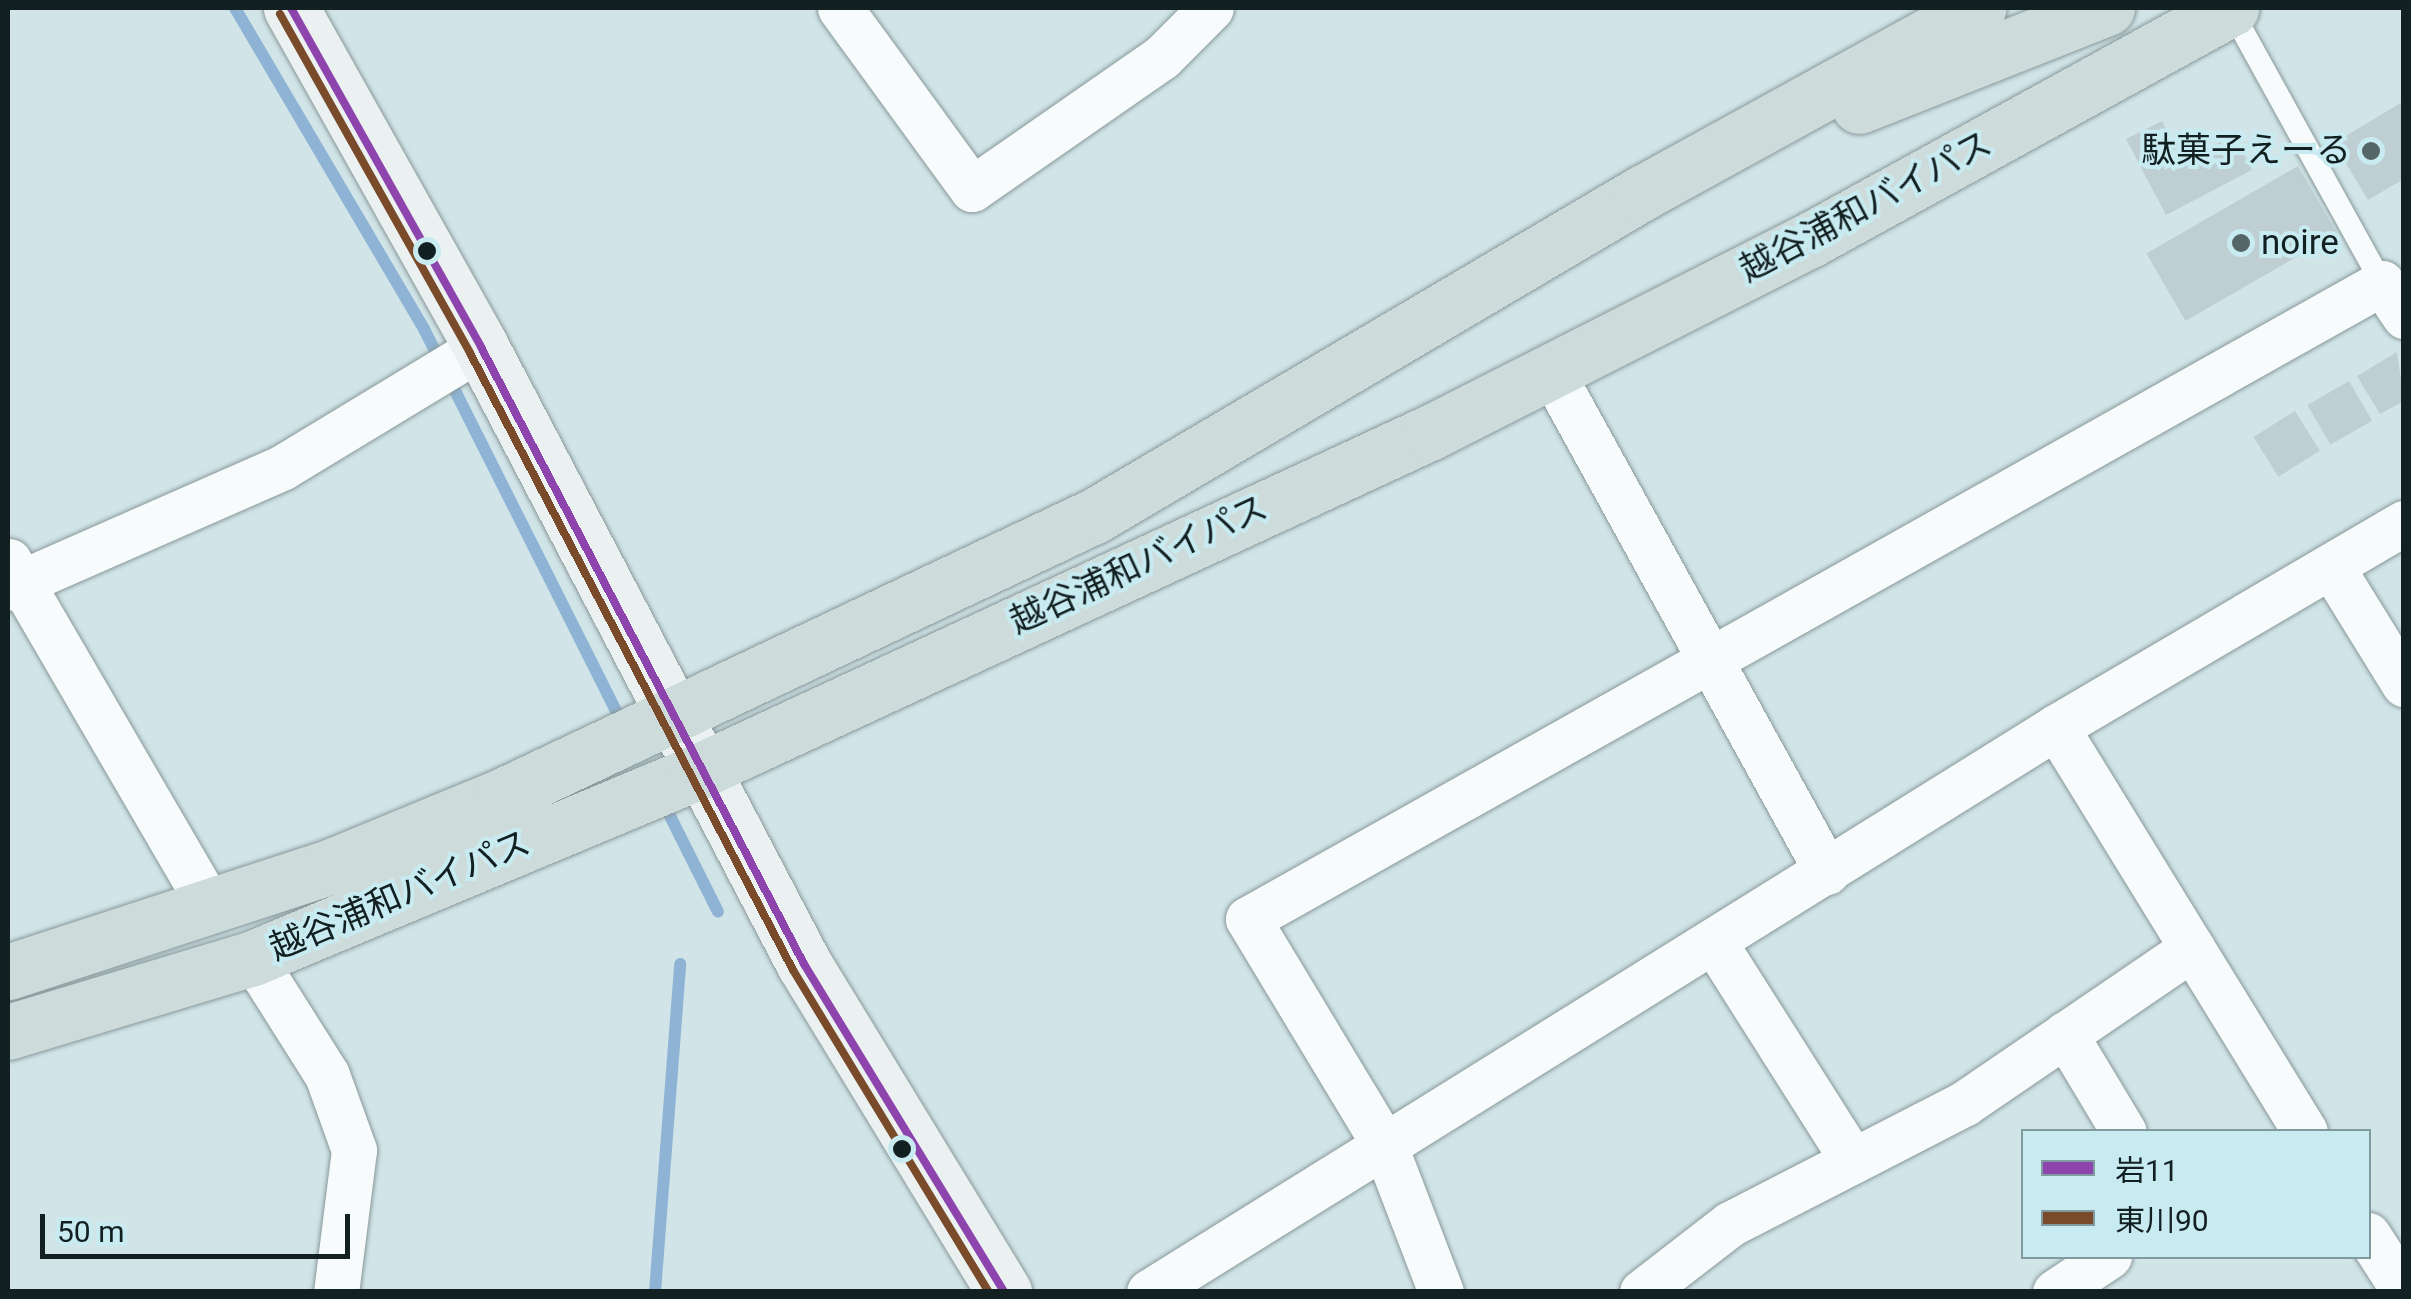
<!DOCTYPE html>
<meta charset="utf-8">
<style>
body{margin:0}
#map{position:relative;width:2411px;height:1299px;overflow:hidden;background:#d1e5e8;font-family:Roboto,"Noto Sans JP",sans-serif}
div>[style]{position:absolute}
.stream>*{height:12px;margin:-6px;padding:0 6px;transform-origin:6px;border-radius:6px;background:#8fb3d4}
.building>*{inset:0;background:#bfced2;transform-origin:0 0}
.roads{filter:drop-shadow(0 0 2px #89989a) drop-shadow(0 0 2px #89989a)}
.lane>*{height:22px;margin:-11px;padding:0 11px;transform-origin:11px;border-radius:11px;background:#f8fbfc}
.street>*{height:45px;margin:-22.5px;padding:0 22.5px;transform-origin:22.5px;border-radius:22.5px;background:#f8fbfc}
.secondary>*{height:55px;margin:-27.5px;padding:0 27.5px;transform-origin:27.5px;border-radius:27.5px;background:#ebf1f1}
.highway>*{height:55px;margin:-27.5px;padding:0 27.5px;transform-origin:27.5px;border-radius:27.5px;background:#cddbda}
.bus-1>*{height:8px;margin:-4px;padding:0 4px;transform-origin:4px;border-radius:4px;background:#8e44ad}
.bus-2>*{height:8px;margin:-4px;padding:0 4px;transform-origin:4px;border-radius:4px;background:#7a4b2a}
.dots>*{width:28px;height:28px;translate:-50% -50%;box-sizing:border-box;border:5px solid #c8ebf1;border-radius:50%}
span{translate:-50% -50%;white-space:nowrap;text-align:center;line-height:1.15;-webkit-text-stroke:8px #c8ebf1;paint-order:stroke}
.poi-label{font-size:35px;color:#132022}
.right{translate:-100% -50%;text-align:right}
.left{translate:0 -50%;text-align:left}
.street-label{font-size:35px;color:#132022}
.frame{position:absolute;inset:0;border:10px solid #132022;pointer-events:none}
.legend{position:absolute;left:2021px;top:1129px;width:350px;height:130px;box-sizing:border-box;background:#c8ebf1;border:2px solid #809a9e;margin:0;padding:12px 18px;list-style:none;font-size:30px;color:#132022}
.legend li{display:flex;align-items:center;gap:20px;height:50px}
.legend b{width:50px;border:2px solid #809a9e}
.scale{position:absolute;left:40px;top:1214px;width:310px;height:45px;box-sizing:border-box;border:5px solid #132022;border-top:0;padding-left:12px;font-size:30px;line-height:35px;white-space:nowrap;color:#132022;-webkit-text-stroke:8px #c8ebf1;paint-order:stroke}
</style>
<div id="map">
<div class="stream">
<div style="left:235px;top:8px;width:373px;rotate:59.5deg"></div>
<div style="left:424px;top:329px;width:441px;rotate:63.3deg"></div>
<div style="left:661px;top:798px;width:127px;rotate:63.4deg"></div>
<div style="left:655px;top:1292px;width:329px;rotate:-85.6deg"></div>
</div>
<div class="building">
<div style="clip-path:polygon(2404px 101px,2404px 179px,2368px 200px,2334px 143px)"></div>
<div style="clip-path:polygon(2162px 121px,2183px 161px,2234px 135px,2252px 170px,2166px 215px,2126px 139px)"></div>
<div style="left:2298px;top:166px;width:78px;height:175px;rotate:60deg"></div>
<div style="clip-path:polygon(2397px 352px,2404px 401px,2380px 414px,2357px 376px)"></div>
<div style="left:2349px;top:381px;width:46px;height:48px;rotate:60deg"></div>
<div style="left:2295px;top:411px;width:47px;height:49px;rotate:58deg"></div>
</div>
<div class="roads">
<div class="lane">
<div style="left:2230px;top:8px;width:314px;rotate:61.1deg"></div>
</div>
<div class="street">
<div style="left:840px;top:8px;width:224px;rotate:53.9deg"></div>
<div style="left:972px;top:189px;width:231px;rotate:-34.8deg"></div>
<div style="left:1162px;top:57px;width:69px;rotate:-45deg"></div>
<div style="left:1551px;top:371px;width:572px;rotate:61.15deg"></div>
<div style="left:9px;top:561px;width:399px;rotate:59.8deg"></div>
<div style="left:2331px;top:566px;width:139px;rotate:58.3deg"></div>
<div style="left:8px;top:588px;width:300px;rotate:-23.7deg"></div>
<div style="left:283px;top:467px;width:232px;rotate:-31.2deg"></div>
<div style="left:2056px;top:727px;width:475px;rotate:58.4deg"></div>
<div style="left:1714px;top:942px;width:259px;rotate:57.6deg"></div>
<div style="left:253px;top:958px;width:138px;rotate:57.7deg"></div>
<div style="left:327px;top:1075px;width:80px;rotate:70.2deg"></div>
<div style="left:354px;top:1150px;width:143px;rotate:97.2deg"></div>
<div style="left:2065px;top:1034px;width:114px;rotate:59deg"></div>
<div style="left:2368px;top:1235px;width:67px;rotate:57.3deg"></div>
<div style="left:1149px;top:1292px;width:1069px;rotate:-31.92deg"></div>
<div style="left:2056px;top:727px;width:403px;rotate:-30.4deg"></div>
<div style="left:1441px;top:1292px;width:156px;rotate:-111deg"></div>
<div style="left:1385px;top:1146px;width:265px;rotate:-121.1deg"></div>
<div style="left:1248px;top:919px;width:1300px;rotate:-29.29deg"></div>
<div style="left:2382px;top:283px;width:40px;rotate:56deg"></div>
<div style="left:1642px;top:1292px;width:111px;rotate:-37.7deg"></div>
<div style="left:1730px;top:1224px;width:264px;rotate:-27.2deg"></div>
<div style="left:1965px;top:1103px;width:275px;rotate:-34.3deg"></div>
<div style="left:2055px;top:1292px;width:65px;rotate:-33.7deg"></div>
</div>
<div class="secondary">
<div style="left:291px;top:8px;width:389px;rotate:60.7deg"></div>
<div style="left:481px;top:347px;width:696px;rotate:62.37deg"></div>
<div style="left:804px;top:964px;width:384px;rotate:58.6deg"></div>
</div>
<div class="highway">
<div style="left:1859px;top:106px;width:267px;rotate:-21.6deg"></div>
<div style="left:8px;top:972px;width:341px;rotate:-18.1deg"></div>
<div style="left:332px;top:866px;width:186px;rotate:-22.4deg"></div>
<div style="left:504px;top:795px;width:655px;rotate:-25.31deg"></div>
<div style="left:1096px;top:515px;width:634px;rotate:-30.53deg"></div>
<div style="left:1642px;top:193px;width:384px;rotate:-28.8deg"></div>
<div style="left:8px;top:1032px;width:256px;rotate:-16.8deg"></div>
<div style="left:253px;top:958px;width:484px;rotate:-22.7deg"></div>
<div style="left:699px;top:771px;width:807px;rotate:-24.85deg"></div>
<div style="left:1431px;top:432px;width:423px;rotate:-26.9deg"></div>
<div style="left:1808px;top:241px;width:483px;rotate:-28.8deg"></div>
</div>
</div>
<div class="bus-1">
<div style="left:291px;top:8px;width:389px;rotate:60.7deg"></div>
<div style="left:481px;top:347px;width:696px;rotate:62.37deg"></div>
<div style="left:804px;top:964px;width:384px;rotate:58.6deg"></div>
</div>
<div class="bus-2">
<div style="left:280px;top:14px;width:389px;rotate:60.7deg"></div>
<div style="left:470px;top:353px;width:696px;rotate:62.37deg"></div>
<div style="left:793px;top:970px;width:377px;rotate:58.7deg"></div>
</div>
<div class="dots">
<div style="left:2371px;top:151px;background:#566567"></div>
<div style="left:2241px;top:243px;background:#566567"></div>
<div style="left:427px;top:251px;background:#132022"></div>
<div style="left:902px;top:1149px;background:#132022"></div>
</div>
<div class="poi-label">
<span class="right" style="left:2351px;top:151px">駄菓子えーる</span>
<span class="left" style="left:2261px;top:243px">noire</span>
</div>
<div class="street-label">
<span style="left:1866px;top:207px;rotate:-28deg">越谷浦和バイパス</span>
<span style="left:1139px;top:565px;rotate:-25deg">越谷浦和バイパス</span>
<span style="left:400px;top:896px;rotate:-23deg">越谷浦和バイパス</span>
</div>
<div class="frame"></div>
<ul class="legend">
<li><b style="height:12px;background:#8e44ad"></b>岩11</li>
<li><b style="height:12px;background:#7a4b2a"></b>東川90</li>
</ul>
<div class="scale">50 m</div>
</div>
